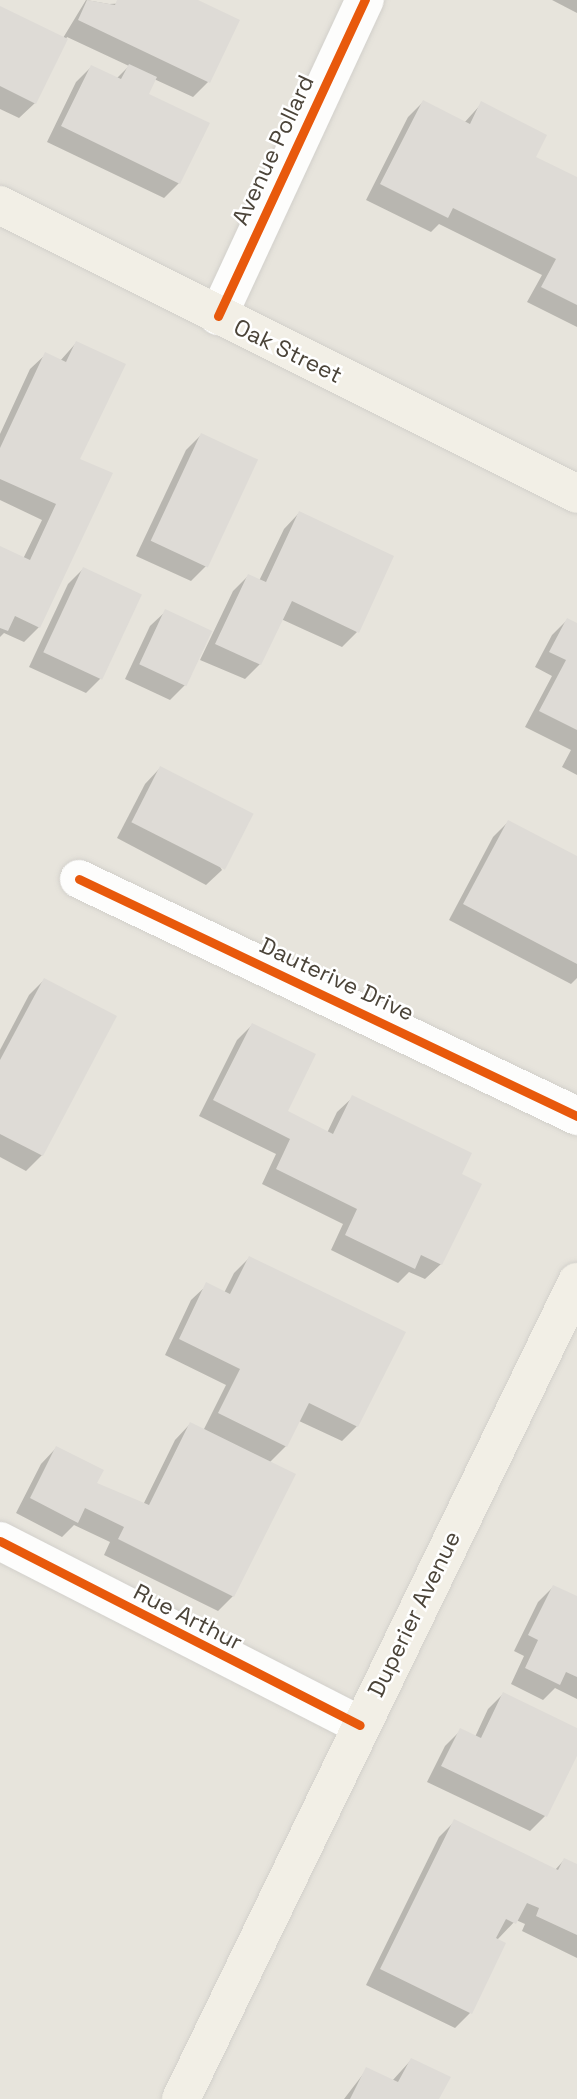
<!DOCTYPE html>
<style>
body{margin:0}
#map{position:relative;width:577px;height:2099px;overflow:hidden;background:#f4f2ee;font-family:"Space Grotesk",sans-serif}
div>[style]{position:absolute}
.residential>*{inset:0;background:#e7e4dc;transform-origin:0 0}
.shadow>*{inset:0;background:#0003}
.building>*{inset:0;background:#dedbd6;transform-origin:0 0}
.roads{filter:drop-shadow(0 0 2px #d2d0cb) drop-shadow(0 0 2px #d2d0cb)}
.minor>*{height:38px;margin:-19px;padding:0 19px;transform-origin:19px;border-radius:19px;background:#fdfdfc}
.major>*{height:38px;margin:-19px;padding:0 19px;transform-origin:19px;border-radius:19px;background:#f2efe6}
.cycleway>*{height:9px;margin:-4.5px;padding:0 4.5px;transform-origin:4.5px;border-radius:4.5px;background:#e8590c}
span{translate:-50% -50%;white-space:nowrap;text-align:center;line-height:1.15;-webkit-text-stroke:5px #fff;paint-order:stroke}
.street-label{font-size:23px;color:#4b4439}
</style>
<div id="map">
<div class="residential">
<div style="left:0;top:0;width:577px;height:2099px"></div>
</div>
<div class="shadow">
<div style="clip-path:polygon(86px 0,109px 4px,194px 0,208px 82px,193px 97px,154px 79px,147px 95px,179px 183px,164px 198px,47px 142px,76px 82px,91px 67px,116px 79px,129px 66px,67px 37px,35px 103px,19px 118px,0 109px,0 8px,63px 38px)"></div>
<div style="clip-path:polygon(552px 0,577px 0,577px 13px)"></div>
<div style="clip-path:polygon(423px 102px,464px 123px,482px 103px,533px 158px,577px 179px,577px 327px,527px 302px,542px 275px,439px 224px,431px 232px,366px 200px,408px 117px)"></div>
<div style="clip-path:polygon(76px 343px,77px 460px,39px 627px,24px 642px,4px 633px,0 637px,0 548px,23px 559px,42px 520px,0 500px,0 434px,30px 369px,46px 354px,60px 361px)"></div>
<div style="clip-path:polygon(201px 435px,206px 566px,191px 581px,136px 556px,186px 450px)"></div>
<div style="clip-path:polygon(299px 513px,357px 632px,342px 647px,281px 619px,260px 664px,245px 679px,200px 660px,233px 591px,248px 576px,259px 581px,284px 529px)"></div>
<div style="clip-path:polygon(83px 569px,101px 678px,86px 693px,29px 667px,68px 584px)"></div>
<div style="clip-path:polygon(166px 611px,185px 685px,170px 700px,125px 679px,150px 626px)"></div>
<div style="clip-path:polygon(567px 620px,577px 625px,577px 775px,562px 767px,571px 750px,525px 727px,552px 676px,535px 667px,552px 635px)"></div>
<div style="clip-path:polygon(160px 768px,222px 870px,206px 885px,117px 838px,145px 784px)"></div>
<div style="clip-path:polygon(508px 822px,577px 858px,577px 978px,571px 984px,449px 920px,493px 837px)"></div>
<div style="clip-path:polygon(44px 980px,42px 1155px,26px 1171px,0 1157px,0 1050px,29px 995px)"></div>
<div style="clip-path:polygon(252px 1025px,286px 1112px,327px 1133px,337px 1112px,353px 1097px,460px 1175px,441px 1264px,425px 1279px,409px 1272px,398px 1283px,331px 1250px,343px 1224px,262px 1184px,276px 1154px,199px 1116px,237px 1040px)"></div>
<div style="clip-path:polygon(249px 1258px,357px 1426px,342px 1441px,299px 1421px,286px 1446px,269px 1463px,233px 1596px,218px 1611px,104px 1555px,110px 1542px,74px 1525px,62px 1537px,16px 1513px,41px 1464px,56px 1448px,94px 1484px,143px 1505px,175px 1440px,190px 1424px,203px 1431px,226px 1385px,165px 1355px,191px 1300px,207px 1285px,224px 1293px,234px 1273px)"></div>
<div style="clip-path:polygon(553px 1587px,577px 1598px,577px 1699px,555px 1688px,543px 1700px,511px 1684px,524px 1656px,514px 1651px,538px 1602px)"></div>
<div style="clip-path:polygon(503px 1694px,577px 1730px,577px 1751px,545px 1816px,530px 1831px,427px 1782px,445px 1746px,461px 1730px,475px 1737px,488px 1709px)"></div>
<div style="clip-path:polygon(454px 1822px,555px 1870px,564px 1860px,577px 1866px,577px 1958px,522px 1931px,525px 1924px,516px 1920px,497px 1940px,470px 2013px,455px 2028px,366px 1985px,439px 1837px)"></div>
<div style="clip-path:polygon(411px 2060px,437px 2099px,344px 2099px,367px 2069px,392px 2081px)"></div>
</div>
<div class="building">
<div style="clip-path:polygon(87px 0,115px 5px,117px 0,198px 0,240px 20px,210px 83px,78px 20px)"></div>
<div style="clip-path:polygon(0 6px,68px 39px,36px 104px,0 86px)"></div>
<div style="clip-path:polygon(129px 64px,157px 77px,149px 94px,210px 123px,180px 184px,61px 126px,91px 65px,121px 79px)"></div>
<div style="clip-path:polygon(423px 100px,470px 124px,481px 101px,547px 135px,536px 157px,577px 177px,577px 305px,541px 287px,556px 259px,453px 208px,448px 218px,380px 184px)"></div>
<div style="clip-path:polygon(76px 341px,126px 364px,80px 459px,113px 473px,40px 628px,15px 616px,8px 631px,0 628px,0 546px,30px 560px,56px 504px,0 479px,0 448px,45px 352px,66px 362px)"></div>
<div style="left:201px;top:433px;width:63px;height:119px;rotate:25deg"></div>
<div style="clip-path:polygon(299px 511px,394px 556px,359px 633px,292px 601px,261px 665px,215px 644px,248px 574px,266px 582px)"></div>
<div style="left:83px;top:567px;width:65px;height:94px;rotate:25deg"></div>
<div style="left:165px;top:609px;width:52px;height:61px;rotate:25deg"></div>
<div style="clip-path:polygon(567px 618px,577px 623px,577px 730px,539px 711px,566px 660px,549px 652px)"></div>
<div style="left:160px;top:766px;width:105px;height:63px;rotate:27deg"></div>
<div style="clip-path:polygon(508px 820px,577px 856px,577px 964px,463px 904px)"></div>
<div style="clip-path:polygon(44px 978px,117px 1016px,43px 1156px,0 1134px,0 1060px)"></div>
<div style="clip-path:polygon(252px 1023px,316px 1054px,288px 1111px,333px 1134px,352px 1095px,472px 1153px,462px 1174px,482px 1184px,442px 1265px,421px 1255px,415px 1269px,345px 1235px,357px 1209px,276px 1169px,290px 1139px,213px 1100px)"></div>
<div style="clip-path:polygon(249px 1256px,406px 1332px,358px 1427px,309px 1403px,287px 1447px,218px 1413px,240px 1369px,179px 1339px,206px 1282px,230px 1294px)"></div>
<div style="clip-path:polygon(190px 1422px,296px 1474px,234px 1597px,118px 1539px,124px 1527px,85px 1508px,78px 1523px,30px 1498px,56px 1446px,104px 1470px,97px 1483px,149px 1505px)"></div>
<div style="clip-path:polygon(553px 1585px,577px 1596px,577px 1677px,566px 1672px,560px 1685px,525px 1668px,538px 1640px,528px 1635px)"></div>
<div style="clip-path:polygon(503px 1692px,577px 1728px,577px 1756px,547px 1817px,441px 1766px,460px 1728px,481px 1738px)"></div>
<div style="clip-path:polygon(454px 1819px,558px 1870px,564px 1858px,577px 1864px,577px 1935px,536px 1916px,539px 1908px,527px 1903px,516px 1924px,506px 1919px,496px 1938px,506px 1943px,472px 2014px,380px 1969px)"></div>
<div style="clip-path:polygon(411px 2058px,451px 2077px,439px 2099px,350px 2099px,366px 2067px,398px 2082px)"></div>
</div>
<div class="roads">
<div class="minor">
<div style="left:218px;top:316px;width:349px;rotate:-65.1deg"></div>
<div style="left:79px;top:879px;width:552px;rotate:25.45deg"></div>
<div style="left:0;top:1541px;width:404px;rotate:27.1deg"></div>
</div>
<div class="major">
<div style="left:0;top:205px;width:645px;rotate:26.6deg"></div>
<div style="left:181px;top:2099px;width:908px;rotate:-64.14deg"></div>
</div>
</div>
<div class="cycleway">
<div style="left:218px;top:316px;width:349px;rotate:-65.1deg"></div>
<div style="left:79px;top:879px;width:552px;rotate:25.45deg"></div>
<div style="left:0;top:1541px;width:404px;rotate:27.1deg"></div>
</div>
<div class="street-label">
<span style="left:273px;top:150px;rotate:-65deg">Avenue Pollard</span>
<span style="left:288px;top:351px;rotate:26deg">Oak Street</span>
<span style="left:337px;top:979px;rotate:25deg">Dauterive Drive</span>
<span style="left:414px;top:1614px;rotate:-64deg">Duperier Avenue</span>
<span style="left:188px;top:1617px;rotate:27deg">Rue Arthur</span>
</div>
</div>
